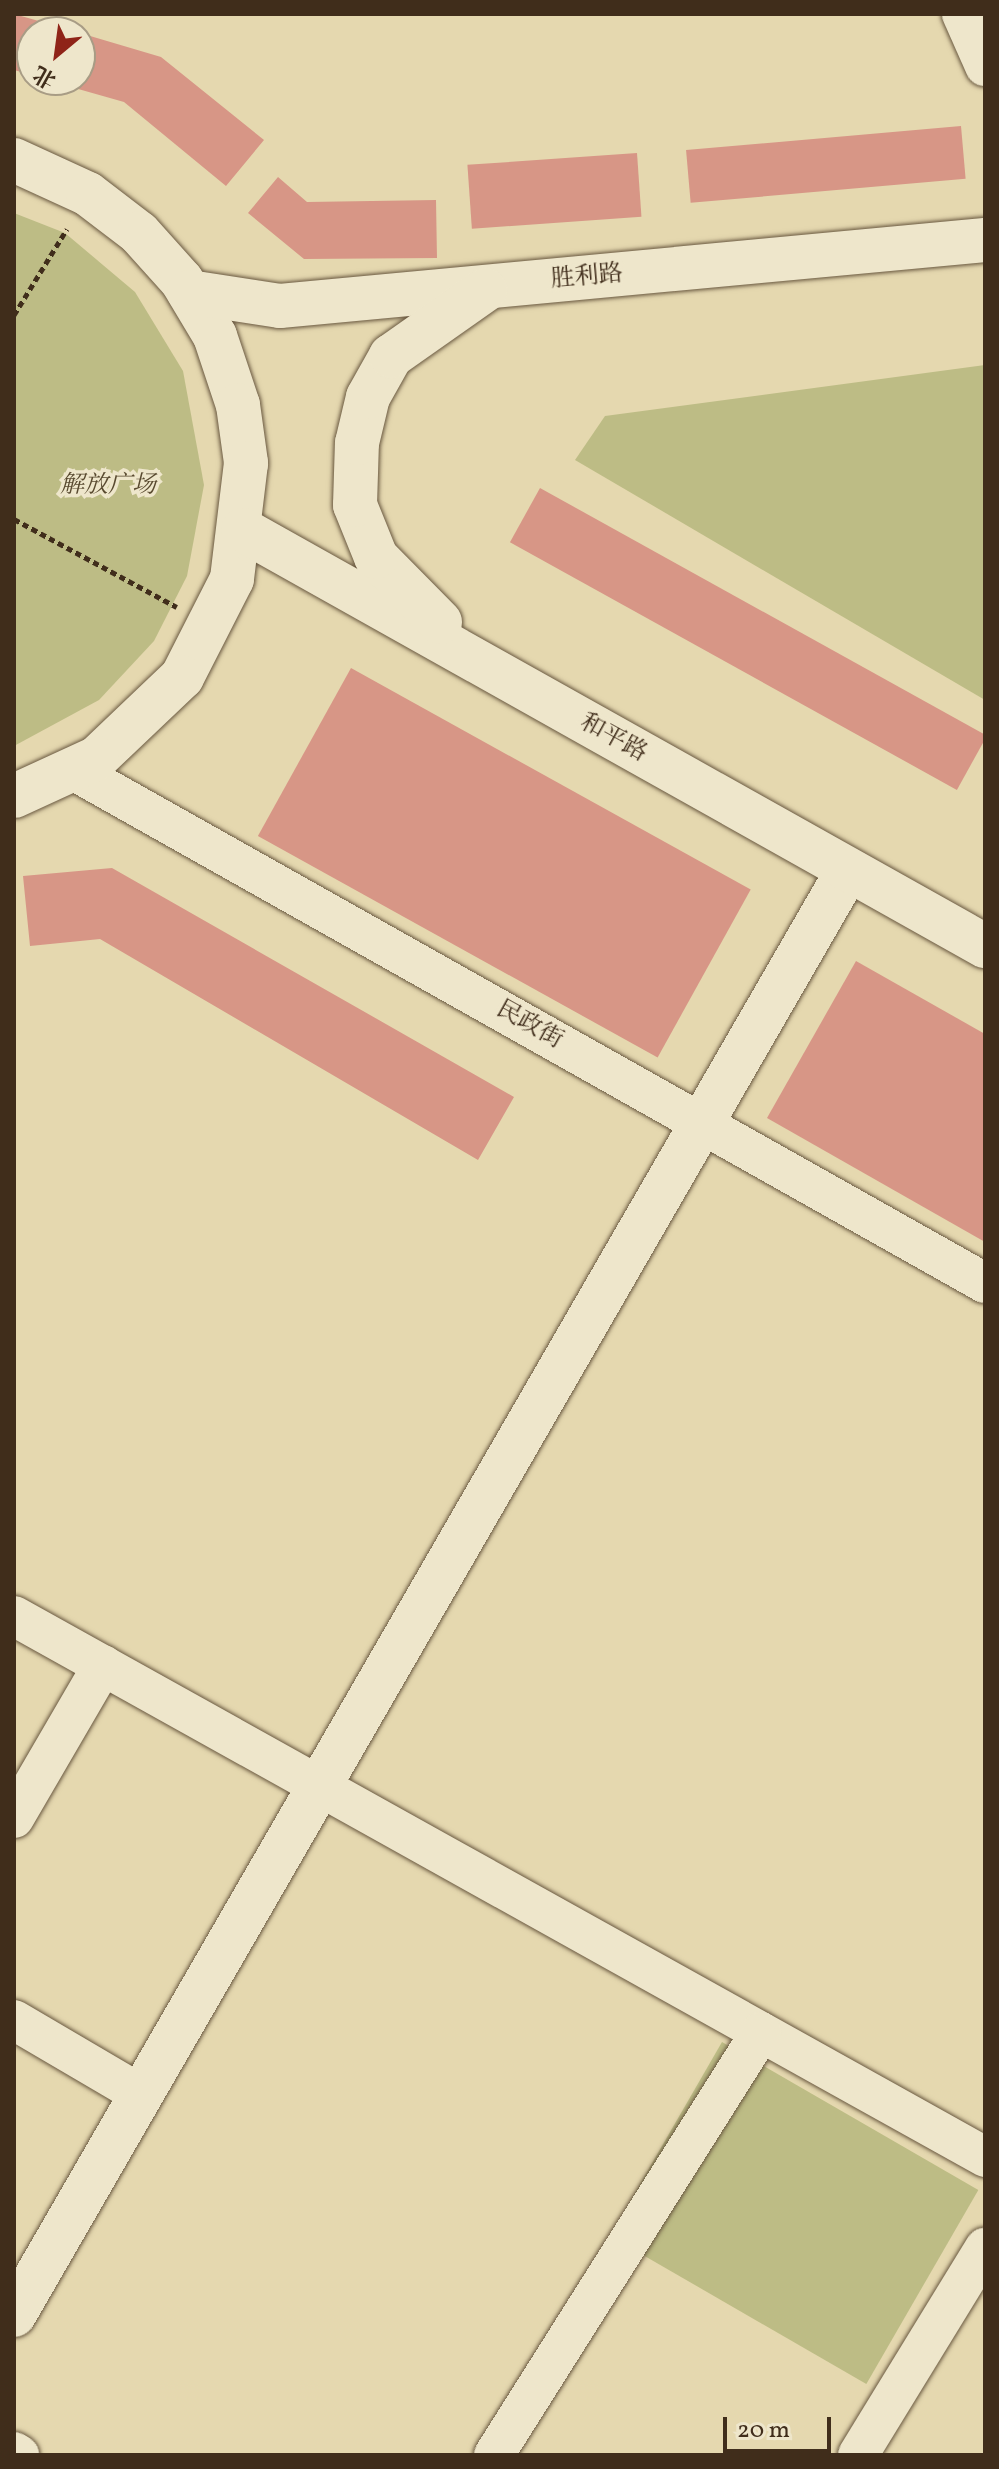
<!DOCTYPE html>
<meta charset="utf-8">
<style>
body{margin:0}
#map{position:relative;width:999px;height:2469px;overflow:hidden;background:#e5d8af;font-family:Vollkorn,"Noto Serif SC",serif}
div>[style]{position:absolute}
.green>*{inset:0;background:#bdbc85;transform-origin:0 0}
.building>*{inset:0;background:#d79686;transform-origin:0 0}
.path>*{height:5px;margin-top:-2.5px;transform-origin:0;background:repeating-linear-gradient(90deg,#402d1b 0 6px,transparent 0 10px)}
.roads{filter:drop-shadow(0 0 2px #695840) drop-shadow(0 0 2px #695840)}
.minor>*{height:40px;margin:-20px;padding:0 20px;transform-origin:20px;border-radius:20px;background:#eee6cb}
.tertiary>*{height:44px;margin:-22px;padding:0 22px;transform-origin:22px;border-radius:22px;background:#eee6cb}
.secondary>*{height:44px;margin:-22px;padding:0 22px;transform-origin:22px;border-radius:22px;background:#eee6cb}
span{translate:-50% -50%;white-space:nowrap;text-align:center;line-height:1.15;-webkit-text-stroke:7px #eee6cb;paint-order:stroke}
.street-label{font-size:24px;color:#402d1b}
.park-label{font-size:24px;color:#594a30;font-style:italic}
.frame{position:absolute;inset:0;border:16px solid #402d1b;pointer-events:none}
.north{position:absolute;left:16px;top:16px;width:80px;height:80px;box-sizing:border-box;background:#eee6cb;border:2px solid #a89c85;border-radius:50%;rotate:209deg;font-size:22px;font-weight:700;line-height:32px;text-align:center;color:#402d1b}
.north::after{content:'';display:block;margin:auto;width:28px;height:36px;background:#8f2418;clip-path:polygon(50% 0,100% 100%,50% 72%,0 100%)}
.scale{position:absolute;left:723px;top:2417px;width:108px;height:36px;box-sizing:border-box;border:4px solid #402d1b;border-top:0;padding-left:10px;font-size:24px;line-height:28px;white-space:nowrap;color:#402d1b;-webkit-text-stroke:6px #eee6cb;paint-order:stroke}
</style>
<div id="map">
<div class="green">
<div style="clip-path:polygon(14px 213px,65px 233px,135px 292px,183px 371px,204px 485px,187px 576px,154px 641px,99px 700px,14px 746px)"></div>
<div style="clip-path:polygon(985px 365px,985px 700px,575px 460px,605px 416px)"></div>
<div style="left:722px;top:2042px;width:296px;height:224px;rotate:30deg"></div>
</div>
<div class="building">
<div style="clip-path:polygon(14px 14px,74px 31px,32px 32px,32px 75px,14px 70px)"></div>
<div style="clip-path:polygon(80px 33px,161px 57px,264px 140px,226px 186px,124px 102px,50px 81px,80px 80px)"></div>
<div style="left:961px;top:126px;width:53px;height:276px;rotate:85deg"></div>
<div style="left:637px;top:153px;width:64px;height:170px;rotate:86deg"></div>
<div style="clip-path:polygon(278px 177px,307px 202px,436px 200px,437px 258px,304px 259px,248px 213px)"></div>
<div style="left:540px;top:488px;width:511px;height:62px;rotate:29deg"></div>
<div style="left:351px;top:668px;width:457px;height:192px;rotate:29deg"></div>
<div style="clip-path:polygon(112px 868px,514px 1097px,478px 1160px,100px 939px,30px 946px,23px 876px)"></div>
<div style="clip-path:polygon(856px 961px,985px 1034px,985px 1242px,767px 1118px)"></div>
</div>
<div class="path">
<div style="left:14px;top:315px;width:101px;rotate:-58.4deg"></div>
<div style="left:14px;top:519px;width:185px;rotate:28.4deg"></div>
</div>
<div class="roads">
<div class="minor">
<div style="left:962px;top:14px;width:57px;rotate:66.1deg"></div>
<div style="left:73px;top:770px;width:1046px;rotate:29.36deg"></div>
<div style="left:14px;top:1616px;width:1112px;rotate:29.12deg"></div>
<div style="left:14px;top:1818px;width:177px;rotate:-59.8deg"></div>
<div style="left:14px;top:2020px;width:148px;rotate:30.4deg"></div>
<div style="left:14px;top:2452px;width:6px;rotate:31deg"></div>
<div style="left:494px;top:2455px;width:500px;rotate:-57.74deg"></div>
<div style="left:858px;top:2455px;width:243px;rotate:-58.5deg"></div>
</div>
<div class="tertiary">
<div style="left:14px;top:2315px;width:1668px;rotate:-60.01deg"></div>
</div>
<div class="secondary">
<div style="left:14px;top:160px;width:81px;rotate:24.7deg"></div>
<div style="left:88px;top:194px;width:64px;rotate:37.4deg"></div>
<div style="left:139px;top:233px;width:64px;rotate:48.1deg"></div>
<div style="left:182px;top:281px;width:64px;rotate:59deg"></div>
<div style="left:215px;top:336px;width:73px;rotate:71.6deg"></div>
<div style="left:238px;top:405px;width:59px;rotate:82.1deg"></div>
<div style="left:246px;top:463px;width:117px;rotate:96.9deg"></div>
<div style="left:232px;top:579px;width:110px;rotate:117deg"></div>
<div style="left:182px;top:677px;width:117px;rotate:136.4deg"></div>
<div style="left:97px;top:758px;width:91px;rotate:155.4deg"></div>
<div style="left:189px;top:292px;width:92px;rotate:8.7deg"></div>
<div style="left:280px;top:306px;width:708px;rotate:-5.35deg"></div>
<div style="left:243px;top:530px;width:851px;rotate:29.28deg"></div>
<div style="left:440px;top:622px;width:91px;rotate:-134.6deg"></div>
<div style="left:376px;top:557px;width:56px;rotate:-112deg"></div>
<div style="left:355px;top:505px;width:62px;rotate:-88.2deg"></div>
<div style="left:357px;top:443px;width:47px;rotate:-76.6deg"></div>
<div style="left:368px;top:397px;width:47px;rotate:-60.7deg"></div>
<div style="left:391px;top:356px;width:115px;rotate:-35.1deg"></div>
</div>
</div>
<div class="street-label">
<span style="left:587px;top:278px;rotate:-5deg">胜利路</span>
<span style="left:613px;top:739px;rotate:29deg">和平路</span>
<span style="left:529px;top:1026px;rotate:29deg">民政街</span>
</div>
<div class="park-label">
<span style="left:108px;top:487px">解放广场</span>
</div>
<div class="frame"></div>
<div class="north">北</div>
<div class="scale">20 m</div>
</div>
